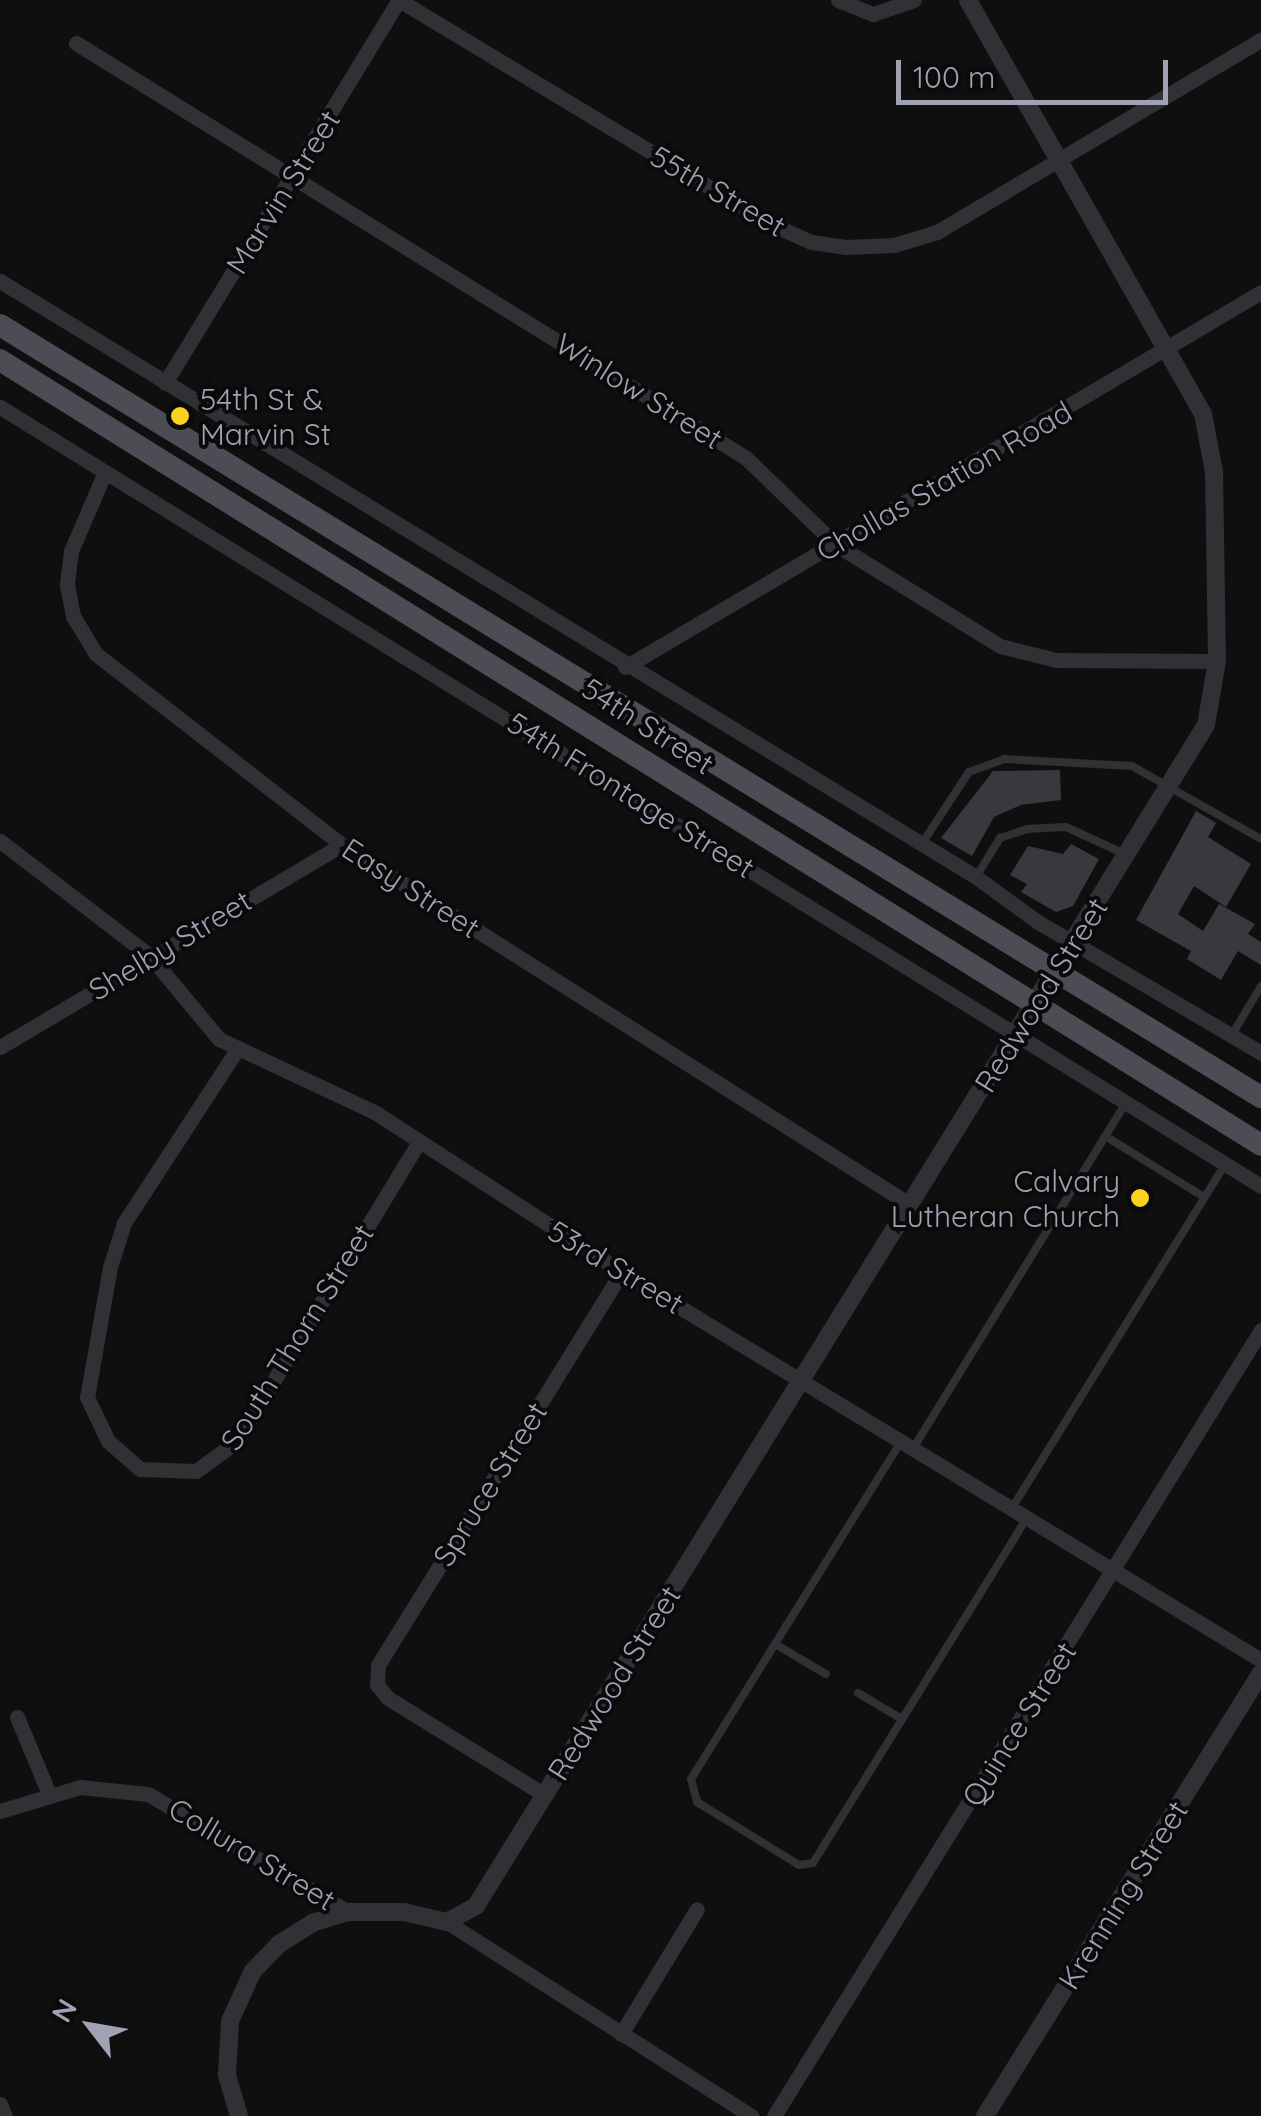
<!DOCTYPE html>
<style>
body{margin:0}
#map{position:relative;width:1261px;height:2116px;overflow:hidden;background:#0f0f10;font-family:Quicksand,sans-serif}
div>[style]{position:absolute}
.building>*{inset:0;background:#38393e}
.service>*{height:8px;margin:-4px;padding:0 4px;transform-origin:4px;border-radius:4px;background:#303035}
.minor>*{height:15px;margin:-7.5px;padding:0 7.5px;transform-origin:7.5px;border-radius:7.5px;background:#303035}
.tertiary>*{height:18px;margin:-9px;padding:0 9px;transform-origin:9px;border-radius:9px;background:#303035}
.primary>*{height:22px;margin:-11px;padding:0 11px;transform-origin:11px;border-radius:11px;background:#4c4c54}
.dots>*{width:28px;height:28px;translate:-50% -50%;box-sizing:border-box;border:5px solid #0a0a0b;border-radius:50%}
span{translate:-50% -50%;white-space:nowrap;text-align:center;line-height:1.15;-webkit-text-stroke:8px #0a0a0b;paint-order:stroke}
.street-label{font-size:30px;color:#9fa2b2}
.poi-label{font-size:30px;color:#9fa2b2}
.left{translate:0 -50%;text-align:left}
.right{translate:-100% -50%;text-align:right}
.north{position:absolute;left:40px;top:1976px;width:100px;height:100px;-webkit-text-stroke:8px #0a0a0b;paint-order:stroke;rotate:301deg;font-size:28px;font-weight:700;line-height:40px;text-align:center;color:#9fa2b2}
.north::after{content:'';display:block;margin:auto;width:35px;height:45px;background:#9fa2b2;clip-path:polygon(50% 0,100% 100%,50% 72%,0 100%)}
.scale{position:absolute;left:896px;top:60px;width:272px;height:45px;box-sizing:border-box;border:5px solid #9fa2b2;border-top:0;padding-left:12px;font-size:30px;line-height:35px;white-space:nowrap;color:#9fa2b2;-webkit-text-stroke:8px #0a0a0b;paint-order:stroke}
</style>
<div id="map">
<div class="building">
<div style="clip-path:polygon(1060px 770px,1061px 800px,1021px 805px,994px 817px,972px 856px,941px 838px,993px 771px)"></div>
<div style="clip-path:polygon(1196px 811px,1216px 823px,1208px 837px,1251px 864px,1226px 907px,1194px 886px,1178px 914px,1203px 931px,1219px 904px,1255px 924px,1248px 934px,1261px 942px,1261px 965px,1238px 951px,1221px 980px,1187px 959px,1191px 951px,1136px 920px)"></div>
<div style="clip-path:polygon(1071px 844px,1099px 859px,1073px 906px,1056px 912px,1021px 892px,1027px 884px,1010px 875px,1028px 846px,1063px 854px)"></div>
</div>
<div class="service">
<div style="left:921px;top:845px;width:87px;rotate:-56.7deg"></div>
<div style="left:969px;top:772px;width:37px;rotate:-20deg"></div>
<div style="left:1004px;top:759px;width:128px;rotate:3.1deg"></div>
<div style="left:1132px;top:766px;width:148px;rotate:29.5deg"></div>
<div style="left:976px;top:877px;width:46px;rotate:-58.4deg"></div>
<div style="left:1000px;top:838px;width:28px;rotate:-18deg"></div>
<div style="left:1027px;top:829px;width:39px;rotate:-3deg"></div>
<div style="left:1066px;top:827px;width:67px;rotate:24.7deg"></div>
<div style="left:1232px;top:1035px;width:57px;rotate:-59.4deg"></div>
<div style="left:1105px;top:1136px;width:116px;rotate:31.6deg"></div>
<div style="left:902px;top:1440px;width:399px;rotate:121.9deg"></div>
<div style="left:691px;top:1779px;width:24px;rotate:75deg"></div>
<div style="left:697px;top:1802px;width:120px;rotate:31.7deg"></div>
<div style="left:799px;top:1865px;width:14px;rotate:-8deg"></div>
<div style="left:813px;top:1863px;width:406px;rotate:-58.2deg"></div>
<div style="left:914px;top:1447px;width:405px;rotate:-58.4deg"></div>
<div style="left:1012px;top:1508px;width:405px;rotate:-58.2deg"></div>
<div style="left:775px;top:1644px;width:59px;rotate:30.5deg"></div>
<div style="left:858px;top:1693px;width:51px;rotate:30.6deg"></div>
</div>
<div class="minor">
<div style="left:399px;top:0;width:430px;rotate:31.1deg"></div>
<div style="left:767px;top:222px;width:48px;rotate:24.4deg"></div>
<div style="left:811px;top:242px;width:34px;rotate:8deg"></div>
<div style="left:845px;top:247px;width:49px;rotate:-2.3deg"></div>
<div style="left:894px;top:245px;width:45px;rotate:-16.8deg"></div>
<div style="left:937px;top:232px;width:377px;rotate:-30.7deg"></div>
<div style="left:838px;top:0;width:38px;rotate:22deg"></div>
<div style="left:873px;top:14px;width:43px;rotate:-18.9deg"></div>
<div style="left:76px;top:43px;width:788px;rotate:31.77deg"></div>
<div style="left:746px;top:458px;width:124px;rotate:44deg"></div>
<div style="left:835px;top:544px;width:194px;rotate:31.7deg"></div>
<div style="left:1000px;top:646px;width:58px;rotate:14deg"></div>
<div style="left:1056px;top:660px;width:161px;rotate:0.4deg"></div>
<div style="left:0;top:281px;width:1144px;rotate:31.41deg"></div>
<div style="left:976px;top:877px;width:77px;rotate:36deg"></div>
<div style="left:1038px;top:922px;width:259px;rotate:30.4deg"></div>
<div style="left:165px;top:383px;width:449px;rotate:-58.6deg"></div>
<div style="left:0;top:407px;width:1482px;rotate:31.71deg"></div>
<div style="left:105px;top:472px;width:86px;rotate:113.3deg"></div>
<div style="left:71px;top:551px;width:34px;rotate:97deg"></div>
<div style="left:67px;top:585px;width:32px;rotate:79deg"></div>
<div style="left:73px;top:616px;width:44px;rotate:58.8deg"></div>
<div style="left:96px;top:654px;width:311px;rotate:37.8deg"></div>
<div style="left:342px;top:845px;width:671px;rotate:32.34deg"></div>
<div style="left:625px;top:667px;width:738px;rotate:-30.52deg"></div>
<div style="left:0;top:841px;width:189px;rotate:37.5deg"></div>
<div style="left:150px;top:956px;width:108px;rotate:50.3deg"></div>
<div style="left:219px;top:1039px;width:174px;rotate:25.2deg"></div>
<div style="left:376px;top:1113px;width:293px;rotate:32.9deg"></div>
<div style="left:622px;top:1272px;width:748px;rotate:31.27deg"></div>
<div style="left:0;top:1047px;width:397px;rotate:-30.6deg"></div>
<div style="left:238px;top:1048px;width:209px;rotate:123.1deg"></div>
<div style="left:124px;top:1223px;width:46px;rotate:107.7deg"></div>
<div style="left:110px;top:1267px;width:132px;rotate:100deg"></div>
<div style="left:87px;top:1397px;width:49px;rotate:64.5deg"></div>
<div style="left:108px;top:1441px;width:43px;rotate:41.2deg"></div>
<div style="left:140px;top:1469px;width:56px;rotate:2deg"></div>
<div style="left:196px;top:1471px;width:51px;rotate:-36.2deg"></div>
<div style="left:237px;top:1441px;width:349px;rotate:-58.7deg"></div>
<div style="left:17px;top:1717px;width:83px;rotate:67.4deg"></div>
<div style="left:545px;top:1795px;width:185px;rotate:-148.3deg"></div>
<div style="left:388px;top:1698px;width:17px;rotate:-130deg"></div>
<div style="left:377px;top:1685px;width:20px;rotate:-87deg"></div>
<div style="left:378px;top:1665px;width:463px;rotate:-58.2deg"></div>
<div style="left:0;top:1811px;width:84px;rotate:-16.7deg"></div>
<div style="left:80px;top:1787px;width:68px;rotate:5.9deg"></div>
<div style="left:148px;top:1794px;width:232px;rotate:30.5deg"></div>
<div style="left:447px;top:1922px;width:361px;rotate:32.5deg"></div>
<div style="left:621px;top:2034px;width:146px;rotate:-58.7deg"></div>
<div style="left:0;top:2104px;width:13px;rotate:67deg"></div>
<div style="left:774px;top:2116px;width:925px;rotate:-58.22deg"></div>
</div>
<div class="tertiary">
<div style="left:239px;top:2116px;width:43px;rotate:-106.3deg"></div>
<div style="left:227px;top:2075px;width:54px;rotate:-86.8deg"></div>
<div style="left:230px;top:2021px;width:55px;rotate:-65.3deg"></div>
<div style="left:253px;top:1971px;width:37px;rotate:-46deg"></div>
<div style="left:279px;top:1944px;width:39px;rotate:-32deg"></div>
<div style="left:312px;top:1923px;width:38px;rotate:-17deg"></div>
<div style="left:348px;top:1912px;width:56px"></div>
<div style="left:404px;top:1912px;width:44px;rotate:13.1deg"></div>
<div style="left:447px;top:1922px;width:33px;rotate:-29deg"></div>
<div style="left:476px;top:1906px;width:1388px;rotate:-58.28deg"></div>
<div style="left:1206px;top:725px;width:65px;rotate:-80.2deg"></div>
<div style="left:1217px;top:661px;width:189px;rotate:-90.9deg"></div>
<div style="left:1214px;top:472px;width:59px;rotate:-100.7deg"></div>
<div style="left:1203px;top:414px;width:476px;rotate:-119.6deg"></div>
<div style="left:985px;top:2116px;width:522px;rotate:-58.08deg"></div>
</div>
<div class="primary">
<div style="left:0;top:325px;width:1479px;rotate:31.48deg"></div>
<div style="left:0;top:360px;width:1485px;rotate:31.9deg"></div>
</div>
<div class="dots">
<div style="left:180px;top:416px;background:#fad21d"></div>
<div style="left:1140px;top:1198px;background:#fad21d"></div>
</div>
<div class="street-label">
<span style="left:718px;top:191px;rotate:30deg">55th Street</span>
<span style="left:283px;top:192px;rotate:-58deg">Marvin Street</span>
<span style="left:639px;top:391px;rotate:32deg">Winlow Street</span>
<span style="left:944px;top:481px;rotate:-30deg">Chollas Station Road</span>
<span style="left:648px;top:726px;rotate:33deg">54th Street</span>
<span style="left:631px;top:795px;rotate:32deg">54th Frontage Street</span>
<span style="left:411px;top:888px;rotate:33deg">Easy Street</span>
<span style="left:170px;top:945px;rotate:-31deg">Shelby Street</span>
<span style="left:1041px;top:995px;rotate:-58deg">Redwood Street</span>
<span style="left:616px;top:1267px;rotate:31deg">53rd Street</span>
<span style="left:297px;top:1337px;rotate:-58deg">South Thorn Street</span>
<span style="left:490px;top:1484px;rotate:-58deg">Spruce Street</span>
<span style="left:614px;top:1683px;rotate:-58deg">Redwood Street</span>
<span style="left:1019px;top:1724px;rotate:-58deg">Quince Street</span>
<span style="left:252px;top:1854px;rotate:31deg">Collura Street</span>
<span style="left:1123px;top:1895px;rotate:-58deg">Krenning Street</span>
</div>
<div class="poi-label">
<span class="left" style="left:200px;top:416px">54th St &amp;<br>Marvin St</span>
<span class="right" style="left:1120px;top:1198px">Calvary<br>Lutheran Church</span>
</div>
<div class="north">N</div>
<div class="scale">100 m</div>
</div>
